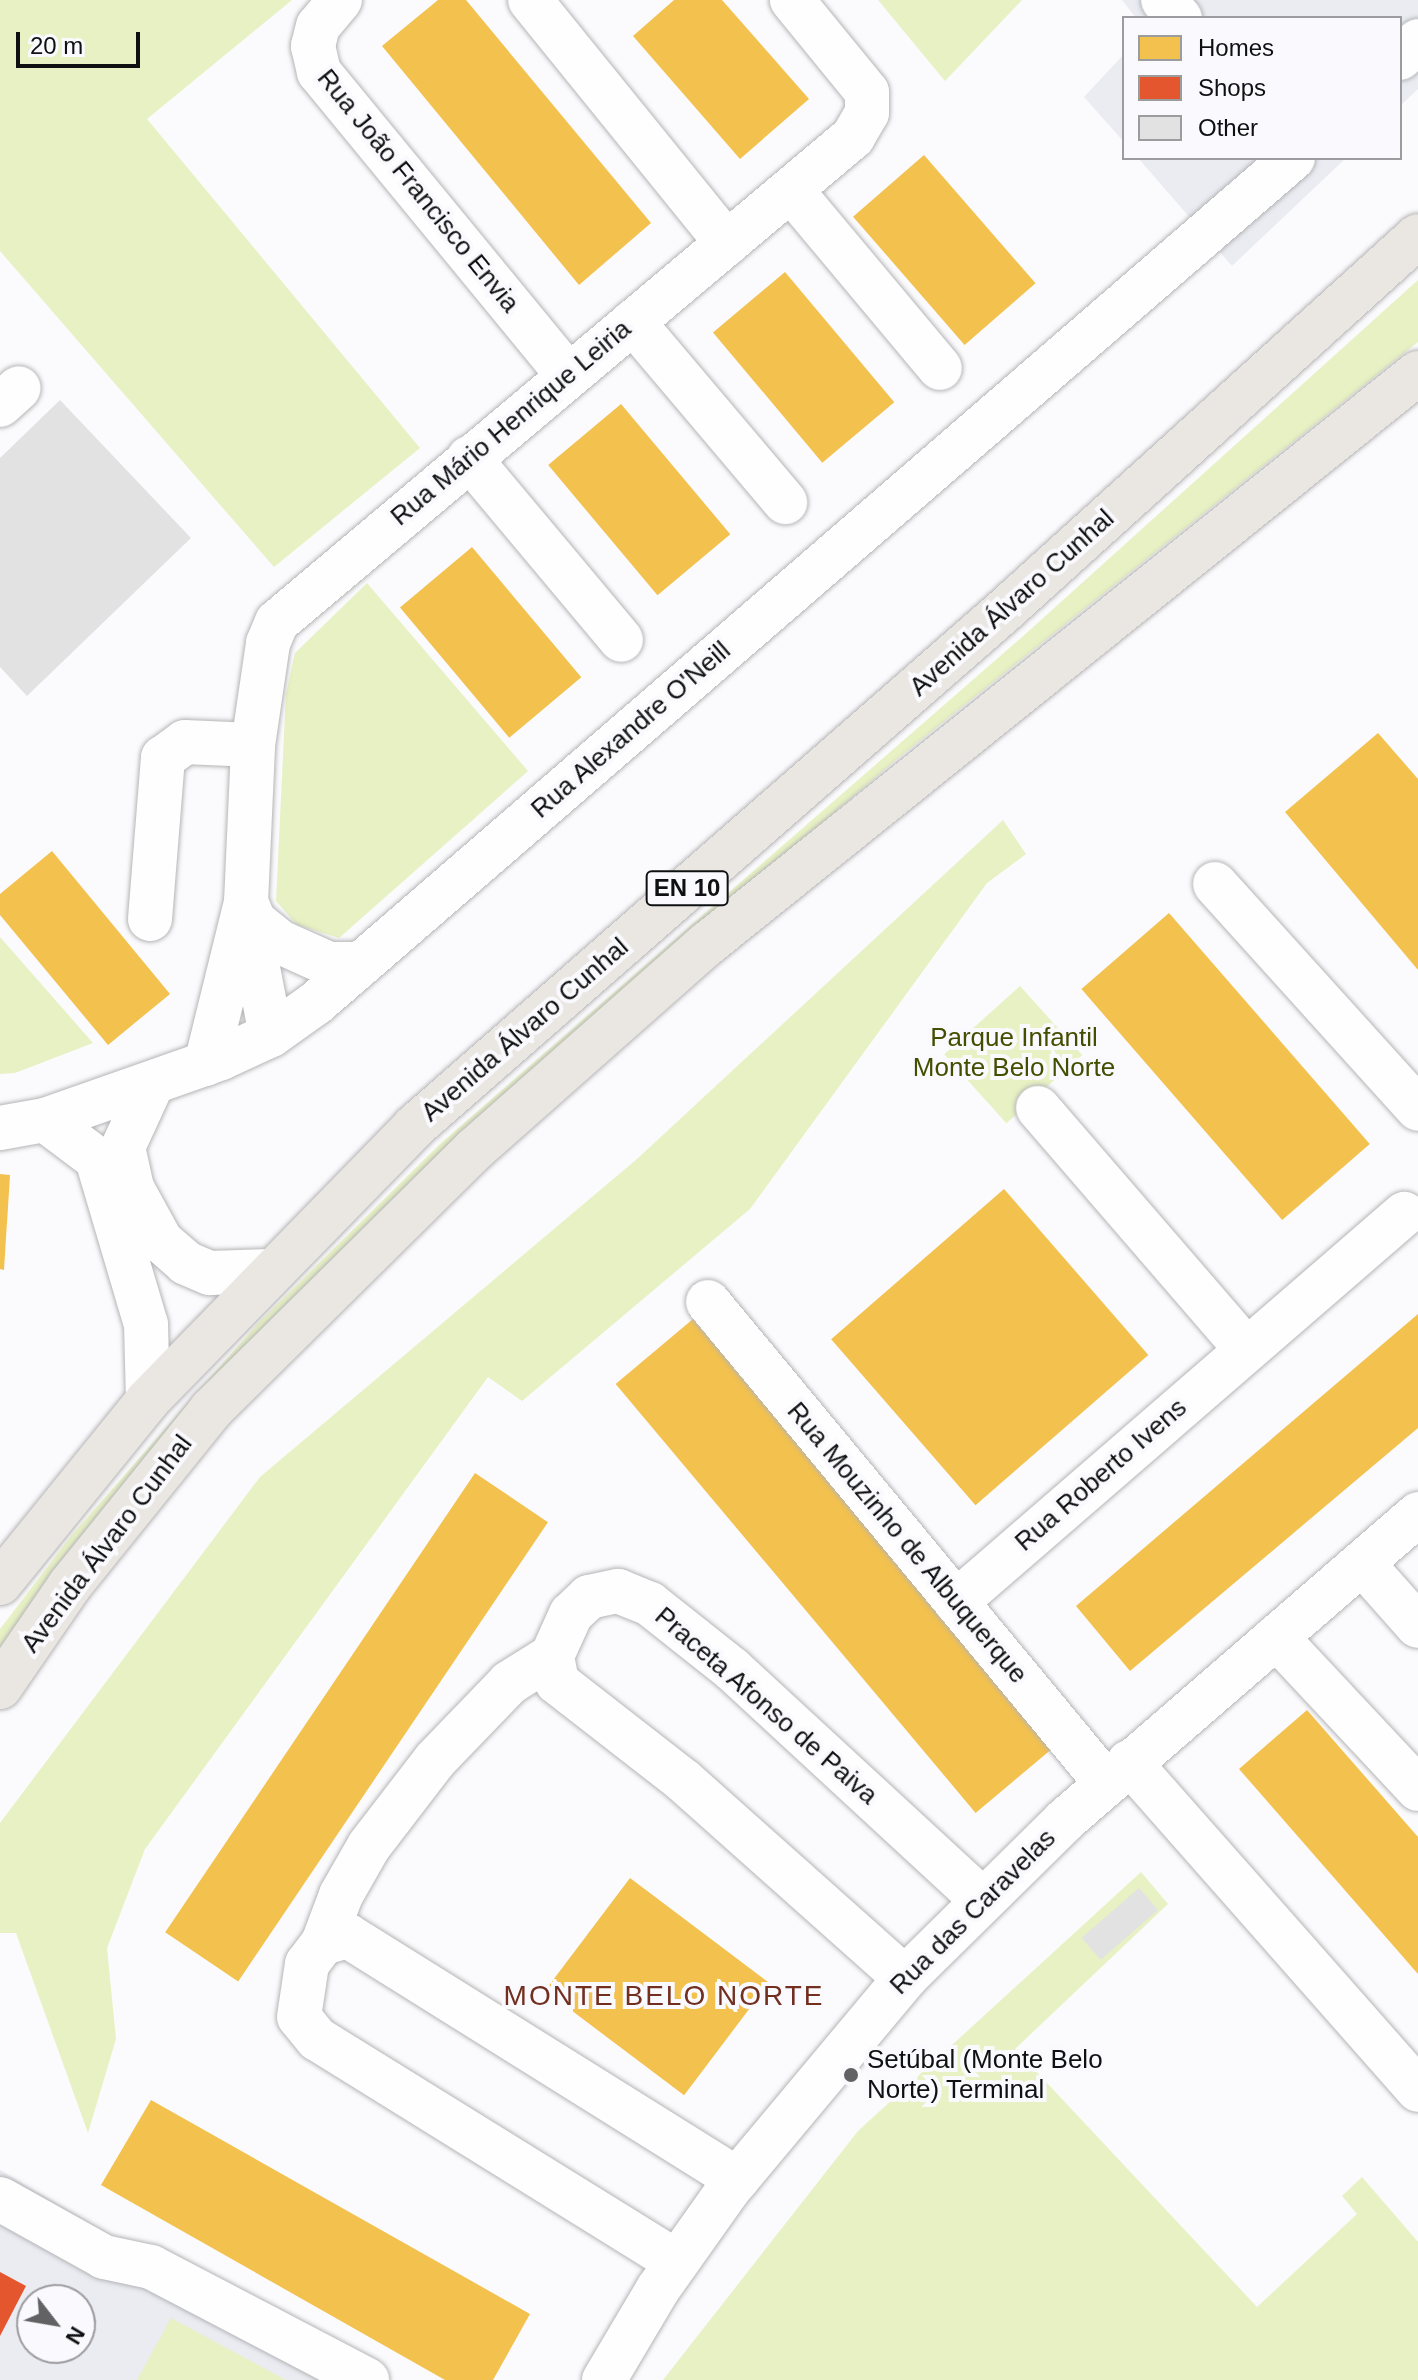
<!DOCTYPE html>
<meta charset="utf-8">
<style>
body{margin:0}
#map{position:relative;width:1418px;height:2380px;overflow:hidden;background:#fbfbfd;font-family:Arial,sans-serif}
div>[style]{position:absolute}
.built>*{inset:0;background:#eaecf2}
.green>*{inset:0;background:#e7f1c3;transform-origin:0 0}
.homes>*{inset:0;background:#f2c14e;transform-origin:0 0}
.shops>*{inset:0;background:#e4572e}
.building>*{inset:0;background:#e3e2e3;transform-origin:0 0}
.roads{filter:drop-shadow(0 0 2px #b5b5b7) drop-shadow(0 0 2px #b5b5b7)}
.minor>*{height:44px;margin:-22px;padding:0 22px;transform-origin:22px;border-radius:22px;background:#fefeff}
.major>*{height:44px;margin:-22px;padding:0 22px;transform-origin:22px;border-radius:22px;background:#eae6e2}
.dots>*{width:22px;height:22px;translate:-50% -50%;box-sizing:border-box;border:4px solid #fafafe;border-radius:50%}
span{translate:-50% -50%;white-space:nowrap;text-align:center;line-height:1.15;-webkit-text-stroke:8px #fafafe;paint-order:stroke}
.shield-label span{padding:2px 6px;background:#fafafe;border:2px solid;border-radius:6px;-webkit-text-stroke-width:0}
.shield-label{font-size:24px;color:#0f1011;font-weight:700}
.street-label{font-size:26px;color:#0f1011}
.park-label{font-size:26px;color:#444e00}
.poi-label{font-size:26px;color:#0f1011}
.left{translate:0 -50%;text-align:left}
.neighbourhood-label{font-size:28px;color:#722e1e;letter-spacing:2px}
.legend{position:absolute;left:1122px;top:16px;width:280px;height:144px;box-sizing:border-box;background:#fafafe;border:2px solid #9c9c9f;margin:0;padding:10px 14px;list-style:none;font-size:24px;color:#0f1011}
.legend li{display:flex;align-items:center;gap:16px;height:40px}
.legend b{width:40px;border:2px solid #9c9c9f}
.north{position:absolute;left:16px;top:2284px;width:80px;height:80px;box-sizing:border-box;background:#fafafe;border:2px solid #9c9c9f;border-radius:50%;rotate:121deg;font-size:22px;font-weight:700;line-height:32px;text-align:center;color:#0f1011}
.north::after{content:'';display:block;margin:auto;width:28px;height:36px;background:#626264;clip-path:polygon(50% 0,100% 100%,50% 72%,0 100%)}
.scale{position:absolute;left:16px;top:32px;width:124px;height:36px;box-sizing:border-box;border:4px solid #0f1011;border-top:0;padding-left:10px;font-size:24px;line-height:28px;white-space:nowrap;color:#0f1011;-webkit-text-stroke:6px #fafafe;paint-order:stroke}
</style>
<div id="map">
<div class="built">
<div style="clip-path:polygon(1122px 0,1418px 0,1418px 89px,1400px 106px,1400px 18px,1136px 18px)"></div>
<div style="clip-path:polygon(1124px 54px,1124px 142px,1084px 97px)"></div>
<div style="clip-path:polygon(1138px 158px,1346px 158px,1232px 266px)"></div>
<div style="clip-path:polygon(evenodd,0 2170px,273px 2330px,357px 2380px,0 2380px,0 2170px,32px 2300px,80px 2300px,80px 2348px,32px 2348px,32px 2300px)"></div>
</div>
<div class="green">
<div style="clip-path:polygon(0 0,292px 0,147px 119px,420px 448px,274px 567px,0 251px)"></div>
<div style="clip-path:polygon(878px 0,1022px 0,945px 81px)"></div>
<div style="clip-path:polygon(1418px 280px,1418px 342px,897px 759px,734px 898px,73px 1547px,0 1647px,0 1629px,71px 1536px,258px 1323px,440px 1144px,1021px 638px)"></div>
<div style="clip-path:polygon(367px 583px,528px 771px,339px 938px,297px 925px,276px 901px,286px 693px,295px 653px)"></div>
<div style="clip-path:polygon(1003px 820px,1026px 854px,987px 883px,750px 1209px,522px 1401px,488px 1377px,145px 1849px,107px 1948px,116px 2039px,88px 2133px,16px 1933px,0 1933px,0 1823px,260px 1477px,637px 1159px)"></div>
<div style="clip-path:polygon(0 937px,93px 1043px,15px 1073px,0 1074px)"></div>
<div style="left:1020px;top:986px;width:93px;height:102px;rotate:48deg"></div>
<div style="clip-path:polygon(1141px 1872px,1168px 1904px,1015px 2049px,1257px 2307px,1357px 2214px,1342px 2196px,1362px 2177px,1418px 2242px,1418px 2380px,663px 2380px,858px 2131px)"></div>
<div style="clip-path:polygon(171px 2318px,286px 2380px,137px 2380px)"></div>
</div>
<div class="homes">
<div style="clip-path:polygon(438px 0,466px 0,651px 223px,579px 285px,382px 46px)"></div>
<div style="clip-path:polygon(674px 0,722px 0,809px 99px,740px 159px,633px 36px)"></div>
<div style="left:924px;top:155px;width:170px;height:94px;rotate:49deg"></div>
<div style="left:785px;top:272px;width:170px;height:94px;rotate:50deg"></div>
<div style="left:621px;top:404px;width:170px;height:95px;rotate:50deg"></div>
<div style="left:472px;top:547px;width:170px;height:94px;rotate:50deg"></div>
<div style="clip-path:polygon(1378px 733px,1418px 779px,1418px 970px,1285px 812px)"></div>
<div style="clip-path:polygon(52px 851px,170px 994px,108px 1045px,0 915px,0 894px)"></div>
<div style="left:1169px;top:913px;width:306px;height:116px;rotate:49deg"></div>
<div style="clip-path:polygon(0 1174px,10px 1175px,4px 1270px,0 1269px)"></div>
<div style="left:1004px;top:1189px;width:220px;height:229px;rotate:49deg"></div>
<div style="clip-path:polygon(1418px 1314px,1418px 1428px,1130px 1671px,1076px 1606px)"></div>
<div style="left:693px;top:1319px;width:560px;height:101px;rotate:50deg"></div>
<div style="left:475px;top:1473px;width:88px;height:554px;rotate:34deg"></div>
<div style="clip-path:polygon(1307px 1710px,1418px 1837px,1418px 1974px,1239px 1769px)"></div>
<div style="left:630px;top:1878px;width:174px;height:141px;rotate:37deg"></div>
<div style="clip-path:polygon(151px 2100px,530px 2314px,493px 2380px,445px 2380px,101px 2185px)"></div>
</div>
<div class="shops">
<div style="clip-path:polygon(0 2272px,26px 2286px,0 2336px)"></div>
</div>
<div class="building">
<div style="clip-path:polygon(60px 400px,191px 538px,27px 696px,0 667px,0 458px)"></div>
<div style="left:1139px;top:1888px;width:29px;height:76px;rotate:49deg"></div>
</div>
<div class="roads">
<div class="minor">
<div style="left:340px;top:0;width:34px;rotate:130deg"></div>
<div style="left:318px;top:26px;width:21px;rotate:104deg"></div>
<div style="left:313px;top:46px;width:27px;rotate:77deg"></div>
<div style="left:319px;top:72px;width:392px;rotate:50.6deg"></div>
<div style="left:530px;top:0;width:313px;rotate:51deg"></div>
<div style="left:1163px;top:0;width:25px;rotate:47deg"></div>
<div style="left:1400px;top:58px;width:25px;rotate:-43deg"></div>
<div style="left:791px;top:190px;width:232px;rotate:50.1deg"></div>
<div style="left:633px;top:322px;width:236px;rotate:49.8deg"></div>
<div style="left:0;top:405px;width:25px;rotate:-42deg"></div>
<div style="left:469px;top:458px;width:237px;rotate:50.1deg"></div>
<div style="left:1215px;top:884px;width:303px;rotate:47.9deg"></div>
<div style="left:246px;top:902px;width:21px;rotate:67deg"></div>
<div style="left:254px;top:921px;width:33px;rotate:39deg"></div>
<div style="left:280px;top:942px;width:54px;rotate:24.2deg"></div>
<div style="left:329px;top:964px;width:32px"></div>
<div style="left:248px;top:916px;width:121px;rotate:79.1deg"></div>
<div style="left:150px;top:919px;width:162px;rotate:-85.4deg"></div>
<div style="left:163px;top:758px;width:27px;rotate:-36deg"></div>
<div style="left:185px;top:742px;width:68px;rotate:2.5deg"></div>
<div style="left:206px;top:1064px;width:167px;rotate:-76.1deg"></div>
<div style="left:246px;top:902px;width:157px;rotate:-87.4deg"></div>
<div style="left:253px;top:745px;width:103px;rotate:-81.6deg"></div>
<div style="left:268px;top:643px;width:23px;rotate:-67deg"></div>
<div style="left:277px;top:622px;width:753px;rotate:-40.1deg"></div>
<div style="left:853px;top:137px;width:28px;rotate:-60deg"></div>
<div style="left:867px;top:113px;width:21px;rotate:-90deg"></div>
<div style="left:867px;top:92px;width:119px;rotate:-129.2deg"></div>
<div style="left:152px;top:1084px;width:69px;rotate:114.7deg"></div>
<div style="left:123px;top:1147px;width:42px;rotate:77.6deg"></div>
<div style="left:132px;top:1188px;width:60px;rotate:61.3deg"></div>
<div style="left:161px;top:1241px;width:33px;rotate:41deg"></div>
<div style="left:186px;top:1263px;width:26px;rotate:23deg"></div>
<div style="left:210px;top:1273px;width:59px;rotate:-1.9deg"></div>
<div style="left:1038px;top:1108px;width:318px;rotate:49.2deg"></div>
<div style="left:45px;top:1120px;width:65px;rotate:36.9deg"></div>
<div style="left:97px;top:1159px;width:172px;rotate:73.5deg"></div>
<div style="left:146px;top:1324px;width:76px;rotate:88.5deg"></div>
<div style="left:0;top:1128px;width:46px;rotate:-10.1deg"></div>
<div style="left:45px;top:1120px;width:187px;rotate:-19.4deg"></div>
<div style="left:221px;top:1058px;width:55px;rotate:-24.7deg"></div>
<div style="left:271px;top:1035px;width:55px;rotate:-35.4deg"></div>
<div style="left:316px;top:1003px;width:1292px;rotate:-40.86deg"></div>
<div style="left:708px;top:1302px;width:624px;rotate:50.39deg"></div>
<div style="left:1362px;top:1563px;width:84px;rotate:48.4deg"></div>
<div style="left:956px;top:1602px;width:593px;rotate:-40.89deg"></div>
<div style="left:1276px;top:1637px;width:208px;rotate:46.9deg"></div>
<div style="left:1129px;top:1762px;width:437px;rotate:48.6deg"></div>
<div style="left:323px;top:1943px;width:51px;rotate:-69.4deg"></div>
<div style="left:341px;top:1895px;width:56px;rotate:-60.3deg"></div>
<div style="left:369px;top:1846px;width:108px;rotate:-52.5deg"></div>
<div style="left:435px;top:1760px;width:107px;rotate:-46.1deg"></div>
<div style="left:509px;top:1683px;width:51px;rotate:-32.1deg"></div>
<div style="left:905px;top:1978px;width:296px;rotate:-138.3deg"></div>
<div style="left:684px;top:1781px;width:161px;rotate:-142.1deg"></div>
<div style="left:557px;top:1682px;width:26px;rotate:-101deg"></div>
<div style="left:552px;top:1656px;width:46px;rotate:-65.7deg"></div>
<div style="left:571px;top:1614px;width:25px;rotate:-43deg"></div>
<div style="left:589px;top:1597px;width:30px;rotate:-12deg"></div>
<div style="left:618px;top:1591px;width:35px;rotate:22deg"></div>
<div style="left:650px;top:1604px;width:105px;rotate:38.4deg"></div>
<div style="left:732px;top:1669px;width:340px;rotate:42.7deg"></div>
<div style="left:0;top:2199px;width:119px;rotate:29.1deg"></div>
<div style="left:104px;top:2257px;width:48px;rotate:12deg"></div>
<div style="left:151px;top:2267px;width:244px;rotate:27.6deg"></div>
<div style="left:677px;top:2262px;width:423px;rotate:-148.2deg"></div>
<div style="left:317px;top:2039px;width:28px;rotate:-129deg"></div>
<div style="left:299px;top:2017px;width:54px;rotate:-81.4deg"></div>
<div style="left:307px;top:1964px;width:26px;rotate:-53deg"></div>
<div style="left:323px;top:1943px;width:26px;rotate:-16deg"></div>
<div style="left:348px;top:1936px;width:459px;rotate:32deg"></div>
<div style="left:604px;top:2380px;width:106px;rotate:-59.3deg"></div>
<div style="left:658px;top:2289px;width:121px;rotate:-54.7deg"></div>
<div style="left:728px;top:2190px;width:276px;rotate:-50.1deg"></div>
<div style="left:905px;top:1978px;width:223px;rotate:-44.6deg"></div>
<div style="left:1064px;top:1821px;width:469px;rotate:-40.9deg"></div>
</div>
<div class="major">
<div style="left:0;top:1583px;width:235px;rotate:-51deg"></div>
<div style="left:148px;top:1400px;width:381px;rotate:-45.7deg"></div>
<div style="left:414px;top:1127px;width:785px;rotate:-41.18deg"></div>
<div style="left:1005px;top:610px;width:557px;rotate:-42.16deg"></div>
<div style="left:0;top:1687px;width:124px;rotate:-55.5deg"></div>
<div style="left:70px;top:1585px;width:225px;rotate:-51.1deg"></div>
<div style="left:211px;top:1410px;width:371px;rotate:-44.7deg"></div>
<div style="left:475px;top:1149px;width:310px;rotate:-41.5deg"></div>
<div style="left:707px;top:944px;width:912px;rotate:-38.77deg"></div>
</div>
</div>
<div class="dots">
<div style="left:851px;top:2075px;background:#626264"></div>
</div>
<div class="shield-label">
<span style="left:687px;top:888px">EN 10</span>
</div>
<div class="street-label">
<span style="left:418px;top:191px;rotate:51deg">Rua João Francisco Envia</span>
<span style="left:511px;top:423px;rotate:-40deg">Rua Mário Henrique Leiria</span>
<span style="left:1012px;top:603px;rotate:-42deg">Avenida Álvaro Cunhal</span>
<span style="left:631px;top:730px;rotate:-41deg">Rua Alexandre O'Neill</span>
<span style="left:525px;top:1030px;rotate:-41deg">Avenida Álvaro Cunhal</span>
<span style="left:1101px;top:1475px;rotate:-41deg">Rua Roberto Ivens</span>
<span style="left:907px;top:1543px;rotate:50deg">Rua Mouzinho de Albuquerque</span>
<span style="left:107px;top:1544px;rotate:-53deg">Avenida Álvaro Cunhal</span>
<span style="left:766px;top:1706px;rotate:41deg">Praceta Afonso de Paiva</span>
<span style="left:973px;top:1912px;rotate:-45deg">Rua das Caravelas</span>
</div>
<div class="park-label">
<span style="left:1014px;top:1053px">Parque Infantil<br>Monte Belo Norte</span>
</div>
<div class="poi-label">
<span class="left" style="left:867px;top:2075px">Setúbal (Monte Belo<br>Norte) Terminal</span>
</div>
<div class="neighbourhood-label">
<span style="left:664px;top:1996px">MONTE BELO NORTE</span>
</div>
<ul class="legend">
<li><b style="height:22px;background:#f2c14e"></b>Homes</li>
<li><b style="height:22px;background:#e4572e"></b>Shops</li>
<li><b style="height:22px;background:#e3e2e3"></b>Other</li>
</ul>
<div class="north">N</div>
<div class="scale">20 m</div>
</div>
